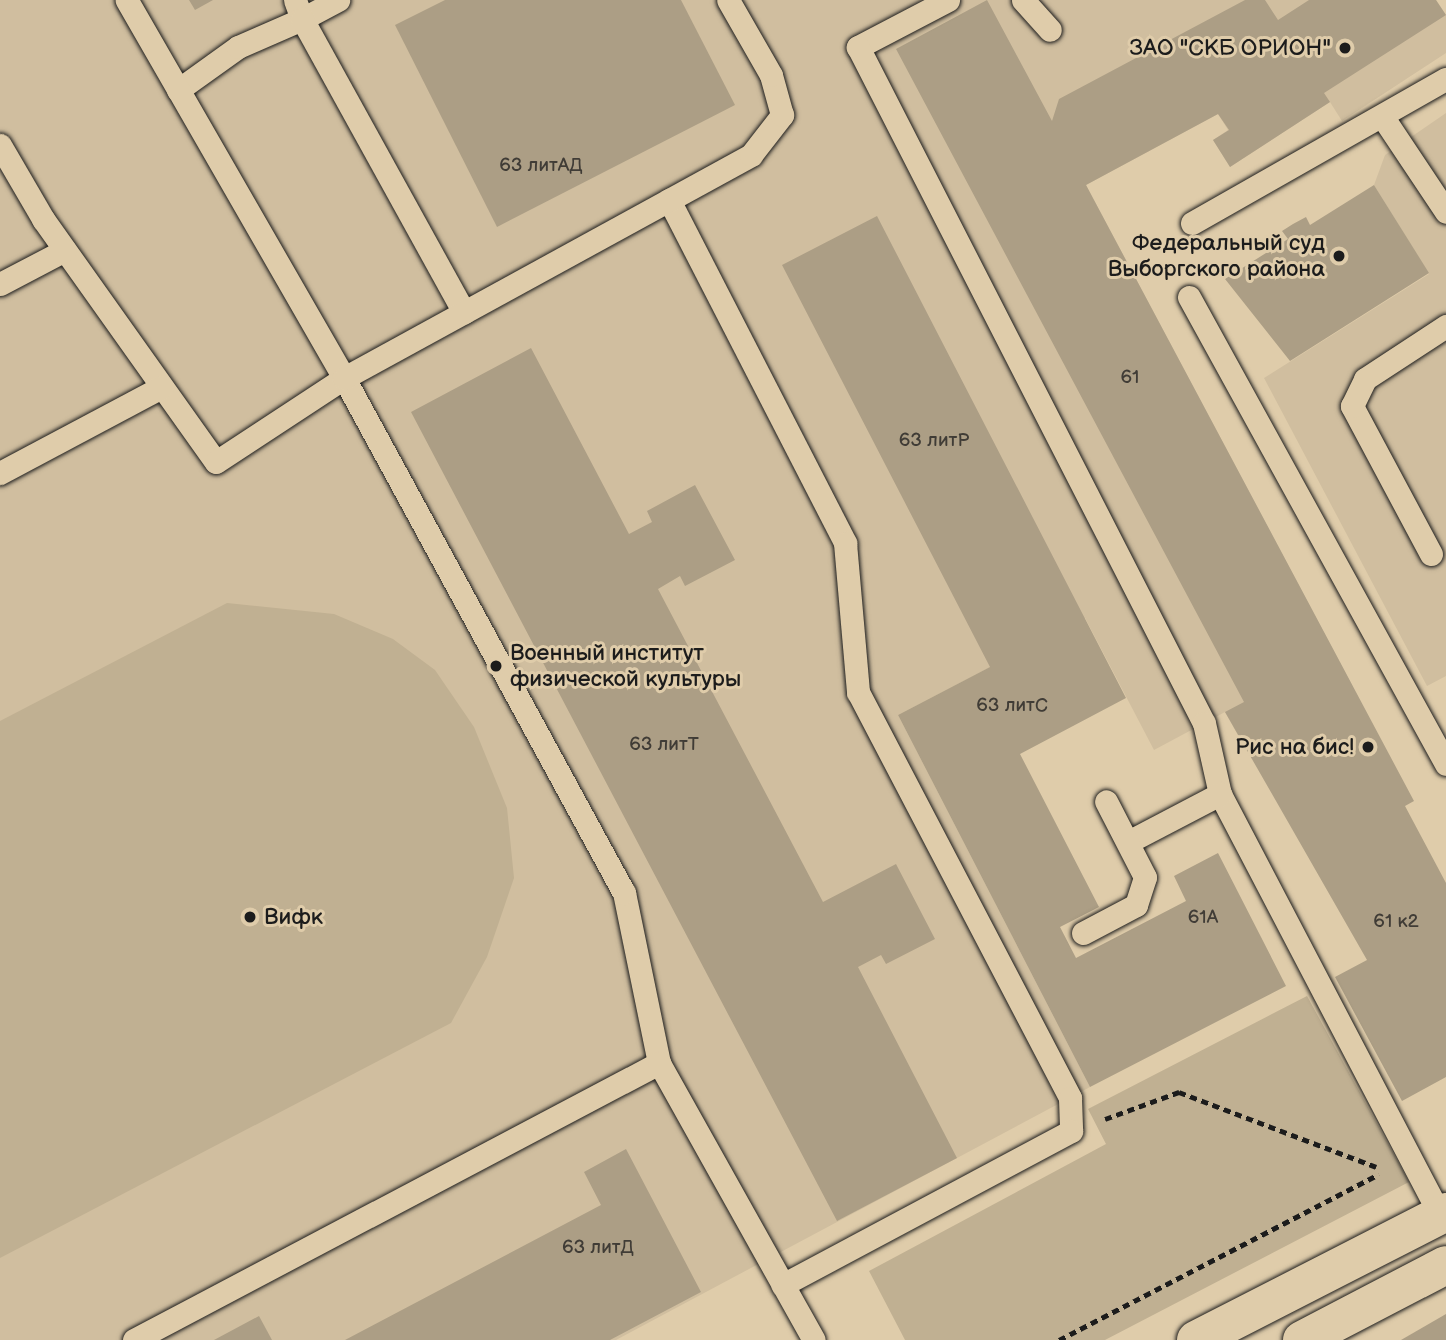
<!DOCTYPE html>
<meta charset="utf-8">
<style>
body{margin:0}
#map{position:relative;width:1446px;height:1340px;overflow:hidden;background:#dfccaa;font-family:"Balsamiq Sans",sans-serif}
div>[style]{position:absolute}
.built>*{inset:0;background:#d0be9f}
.green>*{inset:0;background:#c0b092}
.building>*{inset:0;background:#ac9e85}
.path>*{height:4.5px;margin-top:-2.25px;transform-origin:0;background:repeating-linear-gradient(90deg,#1c1c1c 0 7px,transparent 0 12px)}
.roads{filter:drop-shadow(0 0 2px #1c1c1c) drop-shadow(0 0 2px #1c1c1c)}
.lane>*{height:23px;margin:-11.5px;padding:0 11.5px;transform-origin:11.5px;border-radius:11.5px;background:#dfccaa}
.secondary>*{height:38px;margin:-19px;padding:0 19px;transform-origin:19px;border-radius:19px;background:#dfccaa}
.dots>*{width:19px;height:19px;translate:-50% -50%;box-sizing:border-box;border:4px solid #dfccaa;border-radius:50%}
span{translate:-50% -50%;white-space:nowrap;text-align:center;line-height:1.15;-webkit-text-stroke:6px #dfccaa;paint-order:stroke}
.number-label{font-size:19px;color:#403c36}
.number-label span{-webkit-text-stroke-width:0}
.poi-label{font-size:23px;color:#1c1c1c}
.right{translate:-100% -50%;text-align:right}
.left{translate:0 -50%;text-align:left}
</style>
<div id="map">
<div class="built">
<div style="clip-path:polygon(0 0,1436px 0,1446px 15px,1446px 53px,1342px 121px,1330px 102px,1230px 167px,1213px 140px,1228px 130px,1218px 114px,1086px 185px,1353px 687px,1244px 746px,1225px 712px,1154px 750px,1085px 618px,898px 715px,1090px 1087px,616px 1340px,0 1340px)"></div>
<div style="clip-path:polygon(1446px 113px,1446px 676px,1427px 686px,1264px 378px,1429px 274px,1374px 185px,1385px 155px)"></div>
</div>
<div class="green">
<div style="clip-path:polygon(227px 603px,334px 614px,393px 639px,435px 670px,474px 727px,507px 808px,514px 878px,487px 957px,451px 1023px,0 1258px,0 721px)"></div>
<div style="clip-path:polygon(1307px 996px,1409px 1182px,1105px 1340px,905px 1340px,869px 1271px,1106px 1144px,1088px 1109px)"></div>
</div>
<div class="building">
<div style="clip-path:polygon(189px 0,213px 0,195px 10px)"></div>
<div style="clip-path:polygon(445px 0,681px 0,735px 105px,497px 227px,395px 25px)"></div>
<div style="clip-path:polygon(987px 0,1052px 121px,1059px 99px,1245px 0,1265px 0,1278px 20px,1309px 0,1436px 0,1446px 15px,1324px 93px,1330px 102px,1230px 167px,1213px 140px,1229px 130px,1218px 114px,1086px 185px,1414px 801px,1405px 806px,1446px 883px,1446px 1077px,1402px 1101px,1335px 977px,1367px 960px,1225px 712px,1244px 702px,896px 49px)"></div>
<div style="clip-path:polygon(1374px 185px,1429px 273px,1290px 361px,1225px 279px,1288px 239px,1282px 231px,1293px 224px,1306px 217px,1310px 225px)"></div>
<div style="clip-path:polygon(877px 216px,1126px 698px,1020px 754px,1099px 907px,1060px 927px,1076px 958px,1186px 901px,1174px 876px,1218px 853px,1286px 986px,1090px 1087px,898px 715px,990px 667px,782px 265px)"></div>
<div style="clip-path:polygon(531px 348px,629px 534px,652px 522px,647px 511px,695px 485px,735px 560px,685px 586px,680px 576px,658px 589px,823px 902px,896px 864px,935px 939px,886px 964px,881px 955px,858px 967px,957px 1158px,837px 1221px,411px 412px)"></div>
<div style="clip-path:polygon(626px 1149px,701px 1292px,610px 1340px,345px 1340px,601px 1205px,584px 1172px)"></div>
<div style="clip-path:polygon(1446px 1314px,1446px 1340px,1401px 1340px)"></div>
<div style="clip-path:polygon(259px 1316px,272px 1340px,214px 1340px)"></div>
</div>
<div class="path">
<div style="left:1105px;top:1119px;width:79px;rotate:-20deg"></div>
<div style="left:1179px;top:1092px;width:211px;rotate:20.8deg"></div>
<div style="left:1059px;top:1340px;width:360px;rotate:-27.4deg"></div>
</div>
<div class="roads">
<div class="lane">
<div style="left:295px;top:0;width:20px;rotate:70deg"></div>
<div style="left:302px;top:19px;width:41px;rotate:-27.8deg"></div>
<div style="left:948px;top:0;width:102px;rotate:152.4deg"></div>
<div style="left:858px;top:47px;width:759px;rotate:62.9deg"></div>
<div style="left:1204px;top:723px;width:73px;rotate:77.3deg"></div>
<div style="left:1220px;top:794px;width:475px;rotate:62.4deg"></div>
<div style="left:1023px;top:0;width:40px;rotate:48deg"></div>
<div style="left:178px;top:90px;width:74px;rotate:-35.6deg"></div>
<div style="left:238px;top:47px;width:70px;rotate:-23.6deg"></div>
<div style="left:302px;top:19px;width:335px;rotate:61.1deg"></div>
<div style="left:1382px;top:116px;width:115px;rotate:56.3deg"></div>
<div style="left:0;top:145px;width:86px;rotate:59.8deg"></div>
<div style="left:43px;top:219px;width:298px;rotate:54.6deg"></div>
<div style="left:216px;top:462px;width:153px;rotate:-33.3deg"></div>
<div style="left:344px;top:378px;width:436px;rotate:-119.9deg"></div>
<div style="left:669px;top:200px;width:386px;rotate:62.8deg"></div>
<div style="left:845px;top:543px;width:150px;rotate:85deg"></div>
<div style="left:858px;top:692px;width:458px;rotate:62.4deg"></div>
<div style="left:1070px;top:1098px;width:33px;rotate:88deg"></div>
<div style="left:1071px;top:1131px;width:327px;rotate:151.9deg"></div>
<div style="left:1192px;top:223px;width:292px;rotate:-29.6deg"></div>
<div style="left:0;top:284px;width:73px;rotate:-27.6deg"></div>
<div style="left:1189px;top:297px;width:533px;rotate:61.18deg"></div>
<div style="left:0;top:473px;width:183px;rotate:-28deg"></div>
<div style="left:1431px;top:554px;width:168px;rotate:-118.1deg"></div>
<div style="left:1352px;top:406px;width:30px;rotate:-64deg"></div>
<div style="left:1365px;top:379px;width:97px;rotate:-33.2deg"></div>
<div style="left:1128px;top:842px;width:104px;rotate:-27.6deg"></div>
<div style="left:1083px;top:933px;width:60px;rotate:-27.8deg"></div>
<div style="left:1136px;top:905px;width:29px;rotate:-72deg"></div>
<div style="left:1145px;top:877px;width:85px;rotate:-117.2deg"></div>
<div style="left:659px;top:1063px;width:174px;rotate:-101.6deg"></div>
<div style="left:624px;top:893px;width:586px;rotate:-118.53deg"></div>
<div style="left:344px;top:378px;width:464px;rotate:-28.7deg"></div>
<div style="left:751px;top:155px;width:51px;rotate:-52.2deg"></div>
<div style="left:782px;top:115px;width:41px;rotate:-105.4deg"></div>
<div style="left:771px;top:75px;width:86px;rotate:-119.8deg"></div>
<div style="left:134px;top:1340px;width:594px;rotate:-27.82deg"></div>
<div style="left:659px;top:1063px;width:317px;rotate:60.8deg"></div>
</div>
<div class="secondary">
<div style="left:1196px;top:1340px;width:281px;rotate:-27.1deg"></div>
<div style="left:1302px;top:1340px;width:162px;rotate:-27.5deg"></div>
</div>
</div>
<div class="dots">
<div style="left:1345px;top:48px;background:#1c1c1c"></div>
<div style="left:1339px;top:256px;background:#1c1c1c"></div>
<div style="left:496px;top:666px;background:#1c1c1c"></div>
<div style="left:1368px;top:747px;background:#1c1c1c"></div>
<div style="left:250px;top:917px;background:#1c1c1c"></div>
</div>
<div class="number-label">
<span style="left:541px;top:166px">63 литАД</span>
<span style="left:1130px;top:378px">61</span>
<span style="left:934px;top:441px">63 литР</span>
<span style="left:1012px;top:706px">63 литС</span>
<span style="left:664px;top:745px">63 литТ</span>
<span style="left:1203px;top:918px">61А</span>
<span style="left:1396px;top:922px">61 к2</span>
<span style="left:598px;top:1248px">63 литД</span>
</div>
<div class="poi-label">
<span class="right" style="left:1331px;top:48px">ЗАО "СКБ ОРИОН"</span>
<span class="right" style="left:1325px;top:256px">Федеральный суд<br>Выборгского района</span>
<span class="left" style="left:510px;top:666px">Военный институт<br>физической культуры</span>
<span class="right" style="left:1354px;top:747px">Рис на бис!</span>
<span class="left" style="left:264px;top:917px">Вифк</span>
</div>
</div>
